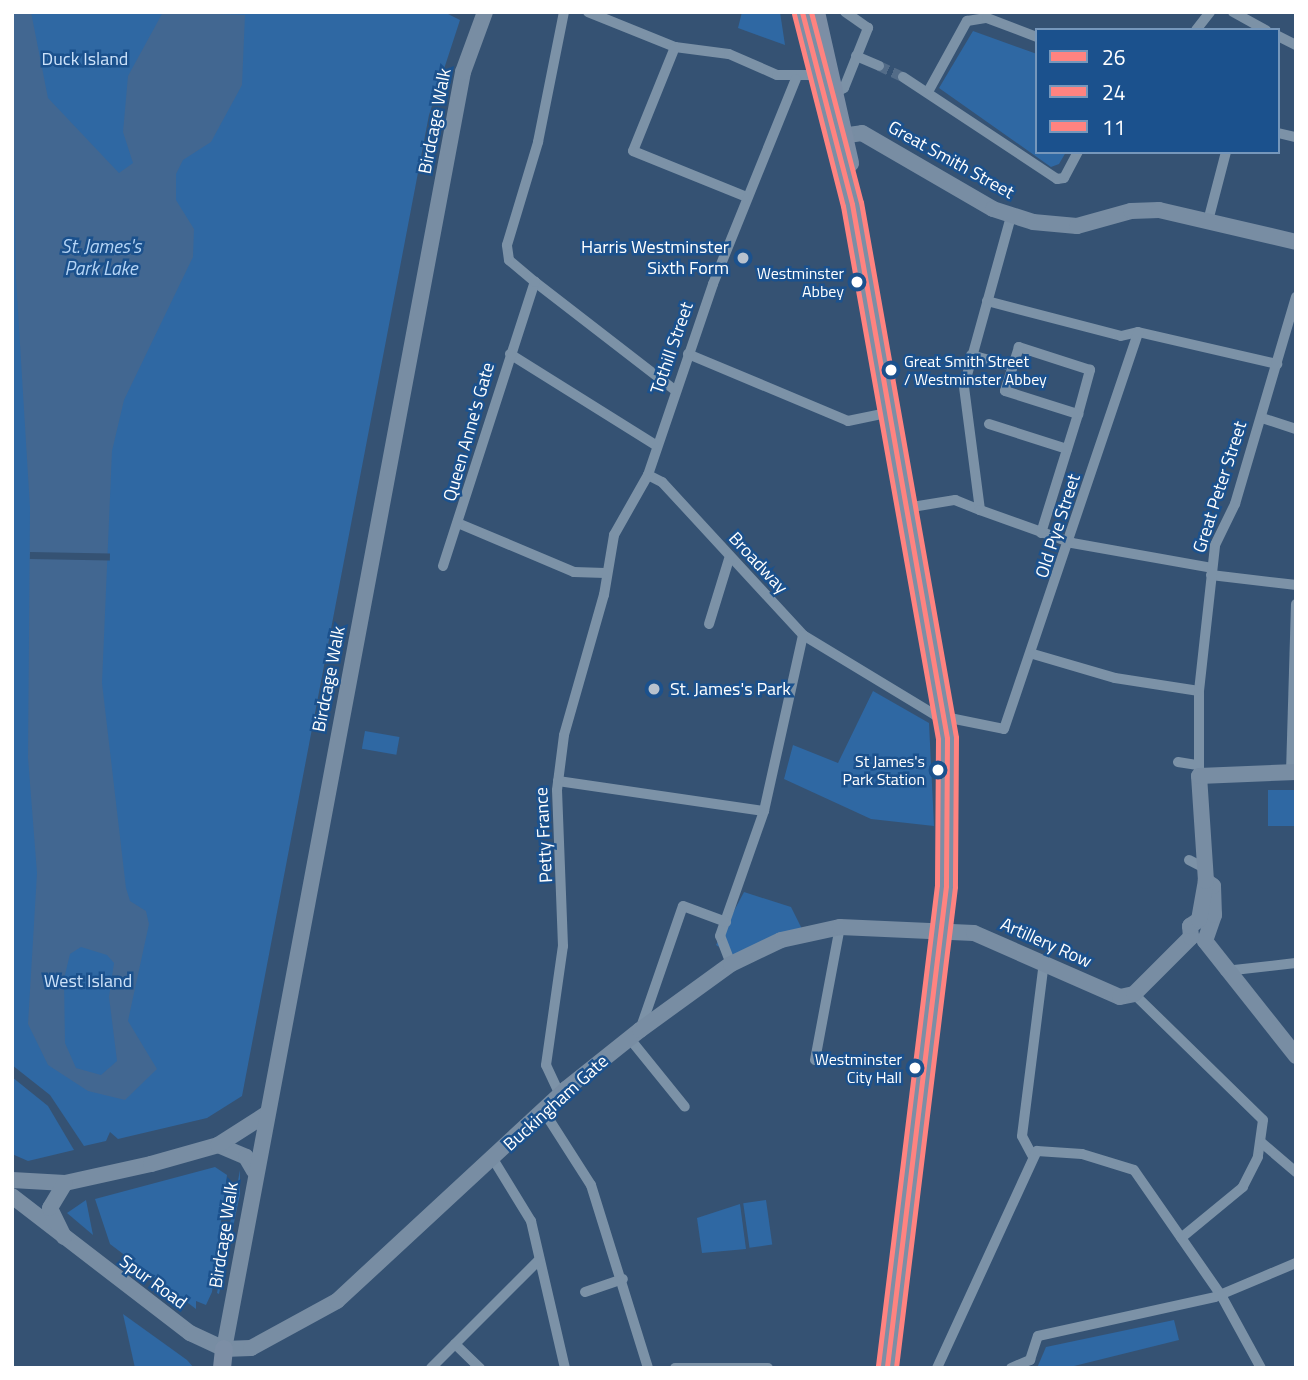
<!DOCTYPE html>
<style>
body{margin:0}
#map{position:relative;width:1308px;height:1380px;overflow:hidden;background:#355273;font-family:"Titillium Web",sans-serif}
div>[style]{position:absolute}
.green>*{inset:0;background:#2f68a3;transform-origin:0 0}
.water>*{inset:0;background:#426791}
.pier>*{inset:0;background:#355273;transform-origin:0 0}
.street-tunnel>*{height:10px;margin-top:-5px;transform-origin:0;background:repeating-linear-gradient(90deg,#536c88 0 10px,transparent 0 15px)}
.street>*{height:10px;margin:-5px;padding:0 5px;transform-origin:5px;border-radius:5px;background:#7c92a7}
.secondary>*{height:16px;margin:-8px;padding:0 8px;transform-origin:8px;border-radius:8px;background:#788da3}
.primary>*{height:18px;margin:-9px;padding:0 9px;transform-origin:9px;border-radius:9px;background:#7c8ea5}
.bus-1>*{height:5px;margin:-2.5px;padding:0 2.5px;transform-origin:2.5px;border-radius:2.5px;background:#ff8380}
.bus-2>*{height:5px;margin:-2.5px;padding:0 2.5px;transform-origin:2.5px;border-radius:2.5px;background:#ff8380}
.bus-3>*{height:5px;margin:-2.5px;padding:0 2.5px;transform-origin:2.5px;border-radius:2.5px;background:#ff8380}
.dots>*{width:19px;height:19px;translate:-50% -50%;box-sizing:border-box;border:4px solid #1b518d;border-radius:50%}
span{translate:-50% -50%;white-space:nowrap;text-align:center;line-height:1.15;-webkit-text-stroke:5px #1b518d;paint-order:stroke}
.bus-label{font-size:16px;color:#fff}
.right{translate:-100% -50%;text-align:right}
.left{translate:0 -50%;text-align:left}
.park-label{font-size:18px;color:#cee3fa}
.street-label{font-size:18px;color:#fff}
.poi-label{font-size:18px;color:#fff}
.water-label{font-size:19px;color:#b4d4f5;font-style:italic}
.frame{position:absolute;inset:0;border:14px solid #fff;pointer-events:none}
.legend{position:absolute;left:1035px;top:28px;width:245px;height:126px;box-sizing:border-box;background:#1b518d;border:2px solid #7697bb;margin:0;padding:9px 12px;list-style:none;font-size:21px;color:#fff}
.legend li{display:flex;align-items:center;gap:14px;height:35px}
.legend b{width:35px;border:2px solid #7697bb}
</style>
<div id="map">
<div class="green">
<div style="clip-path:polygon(12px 12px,444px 12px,460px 20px,429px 115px,242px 1096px,207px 1118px,118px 1139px,110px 1132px,106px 1141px,84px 1146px,50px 1095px,12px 1065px)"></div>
<div style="clip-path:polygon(742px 12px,780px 12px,785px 45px,738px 28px)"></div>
<div style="clip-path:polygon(973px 31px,1037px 54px,1037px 152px,1066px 152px,1059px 164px,1051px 167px,939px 88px)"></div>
<div style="clip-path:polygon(873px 691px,929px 723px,934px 826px,871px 819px,784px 779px,793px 745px,838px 763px)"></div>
<div style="left:365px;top:731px;width:35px;height:18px;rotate:10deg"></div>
<div style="left:1296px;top:790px;width:36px;height:28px;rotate:90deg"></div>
<div style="clip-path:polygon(744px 892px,791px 907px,802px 929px,734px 956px,716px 945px)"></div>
<div style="clip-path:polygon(12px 1077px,48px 1106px,74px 1150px,28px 1161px,12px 1154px)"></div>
<div style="clip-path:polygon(215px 1167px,227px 1175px,212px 1292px,206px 1305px,196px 1301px,196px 1309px,110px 1244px,95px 1199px)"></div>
<div style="clip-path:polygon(240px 1170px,240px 1194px,219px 1294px,217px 1293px)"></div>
<div style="clip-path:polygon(86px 1200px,93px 1235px,67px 1213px)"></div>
<div style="left:766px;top:1200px;width:45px;height:23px;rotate:82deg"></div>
<div style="clip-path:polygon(740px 1204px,746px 1249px,702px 1253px,697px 1218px)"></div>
<div style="clip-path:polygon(123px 1314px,187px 1360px,194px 1368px,135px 1368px)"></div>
<div style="clip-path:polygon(1174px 1320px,1179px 1340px,1066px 1368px,1037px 1368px,1046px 1347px)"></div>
</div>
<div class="water">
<div style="clip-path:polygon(evenodd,12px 12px,31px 12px,48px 98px,119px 173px,133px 163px,123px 132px,128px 76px,163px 12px,245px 15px,242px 85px,211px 142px,183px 160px,176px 174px,176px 200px,194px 229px,193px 257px,124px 400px,112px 451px,102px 683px,126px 888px,130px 901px,146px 911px,149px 924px,128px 1021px,157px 1069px,125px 1100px,88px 1091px,48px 1065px,28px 1024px,37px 873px,28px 758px,30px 508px,16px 279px,12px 12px,81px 947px,107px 955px,114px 963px,109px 997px,117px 1061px,101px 1075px,76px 1068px,65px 1043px,64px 979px,70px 954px,81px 947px)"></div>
</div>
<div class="pier">
<div style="left:30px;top:552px;width:80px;height:7px;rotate:1deg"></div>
</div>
<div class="street-tunnel">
<div style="left:879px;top:66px;width:26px;rotate:25deg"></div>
</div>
<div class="street">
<div style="left:588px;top:12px;width:94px;rotate:21.9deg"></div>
<div style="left:675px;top:47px;width:54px;rotate:7.4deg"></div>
<div style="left:729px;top:54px;width:52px;rotate:23.6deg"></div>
<div style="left:777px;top:75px;width:44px"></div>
<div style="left:1233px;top:12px;width:38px;rotate:29deg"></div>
<div style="left:1196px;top:30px;width:23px;rotate:-52deg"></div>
<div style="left:1278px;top:36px;width:20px;rotate:27deg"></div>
<div style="left:675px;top:47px;width:112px;rotate:112deg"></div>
<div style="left:633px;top:151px;width:123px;rotate:22deg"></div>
<div style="left:856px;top:56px;width:25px;rotate:23deg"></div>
<div style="left:903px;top:77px;width:185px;rotate:33.5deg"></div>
<div style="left:1057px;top:179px;width:7px;rotate:-8deg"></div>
<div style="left:1064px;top:178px;width:30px;rotate:-62deg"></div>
<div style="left:929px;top:90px;width:79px;rotate:-61.2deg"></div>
<div style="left:967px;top:21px;width:20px;rotate:-9deg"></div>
<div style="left:987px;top:18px;width:53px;rotate:20.8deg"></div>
<div style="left:837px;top:92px;width:8px;rotate:-30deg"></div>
<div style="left:844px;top:88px;width:65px;rotate:-68.2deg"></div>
<div style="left:868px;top:28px;width:28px;rotate:-145deg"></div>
<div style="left:1278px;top:133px;width:18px;rotate:13deg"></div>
<div style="left:1208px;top:221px;width:71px;rotate:-75.4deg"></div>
<div style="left:535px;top:282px;width:178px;rotate:37.7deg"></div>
<div style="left:987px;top:301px;width:138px;rotate:14.6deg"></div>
<div style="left:1121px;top:336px;width:17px;rotate:-13deg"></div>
<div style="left:1138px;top:332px;width:143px;rotate:13deg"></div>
<div style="left:510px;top:354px;width:173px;rotate:32deg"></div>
<div style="left:688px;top:354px;width:173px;rotate:22.7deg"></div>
<div style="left:848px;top:421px;width:45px;rotate:-11.6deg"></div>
<div style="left:971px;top:355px;width:41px;rotate:15.4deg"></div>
<div style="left:1262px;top:418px;width:36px;rotate:18deg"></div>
<div style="left:989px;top:424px;width:82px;rotate:17.8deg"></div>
<div style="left:648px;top:475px;width:16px;rotate:27deg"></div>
<div style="left:662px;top:482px;width:208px;rotate:47.3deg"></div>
<div style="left:803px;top:635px;width:154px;rotate:31.2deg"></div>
<div style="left:935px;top:715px;width:70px;rotate:11.5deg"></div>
<div style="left:1004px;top:729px;width:419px;rotate:-71.3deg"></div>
<div style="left:906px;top:508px;width:50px;rotate:-9.3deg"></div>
<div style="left:955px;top:500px;width:27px;rotate:22deg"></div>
<div style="left:980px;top:510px;width:125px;rotate:-97.4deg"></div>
<div style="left:964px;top:386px;width:176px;rotate:-74.5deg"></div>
<div style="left:980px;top:510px;width:98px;rotate:19.7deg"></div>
<div style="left:1072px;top:543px;width:142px;rotate:10.1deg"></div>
<div style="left:460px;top:524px;width:124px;rotate:22.8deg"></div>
<div style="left:574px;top:572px;width:31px;rotate:2deg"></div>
<div style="left:1041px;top:533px;width:125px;rotate:-72.7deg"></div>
<div style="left:1078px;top:414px;width:46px;rotate:-74.7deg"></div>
<div style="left:1090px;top:370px;width:75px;rotate:-162.1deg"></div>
<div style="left:1019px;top:347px;width:46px;rotate:107.7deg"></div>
<div style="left:1005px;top:391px;width:77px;rotate:17.5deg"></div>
<div style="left:443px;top:566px;width:299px;rotate:-72.1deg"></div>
<div style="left:535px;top:282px;width:34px;rotate:-140deg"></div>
<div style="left:509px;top:260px;width:15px;rotate:-98deg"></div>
<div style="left:507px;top:245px;width:108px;rotate:-73.2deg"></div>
<div style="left:538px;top:142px;width:133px;rotate:-78.7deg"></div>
<div style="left:1211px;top:575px;width:86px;rotate:6.7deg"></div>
<div style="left:709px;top:624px;width:68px;rotate:-72.9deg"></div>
<div style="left:1033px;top:654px;width:85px;rotate:16.3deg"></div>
<div style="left:1115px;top:678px;width:85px;rotate:8.8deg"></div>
<div style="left:1178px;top:762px;width:20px;rotate:9deg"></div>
<div style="left:1291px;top:772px;width:168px;rotate:-88.3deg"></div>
<div style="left:1199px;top:776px;width:85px;rotate:-90deg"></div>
<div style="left:1199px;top:691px;width:147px;rotate:-83.7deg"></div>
<div style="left:1215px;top:545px;width:46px;rotate:-64deg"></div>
<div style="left:1235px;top:504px;width:216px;rotate:-73.6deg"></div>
<div style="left:558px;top:781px;width:208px;rotate:8.3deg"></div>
<div style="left:1189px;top:860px;width:18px;rotate:27deg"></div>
<div style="left:731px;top:964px;width:30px;rotate:-111deg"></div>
<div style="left:720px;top:936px;width:133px;rotate:-70.6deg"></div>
<div style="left:764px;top:811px;width:180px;rotate:-77.5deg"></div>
<div style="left:1225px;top:971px;width:71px;rotate:-6.4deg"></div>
<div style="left:1134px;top:994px;width:180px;rotate:44.3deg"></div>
<div style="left:1263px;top:1120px;width:37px;rotate:98deg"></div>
<div style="left:1258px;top:1157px;width:34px;rotate:117deg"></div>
<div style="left:1243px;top:1187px;width:80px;rotate:140.6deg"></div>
<div style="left:640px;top:1030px;width:131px;rotate:-70.9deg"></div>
<div style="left:683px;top:906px;width:46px;rotate:20.4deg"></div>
<div style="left:630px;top:1039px;width:87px;rotate:51deg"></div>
<div style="left:815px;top:1060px;width:135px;rotate:-79.4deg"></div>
<div style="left:560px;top:1095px;width:33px;rotate:-115deg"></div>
<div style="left:546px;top:1065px;width:120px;rotate:-81.9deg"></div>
<div style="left:563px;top:946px;width:156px;rotate:-92.2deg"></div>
<div style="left:557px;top:790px;width:55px;rotate:-82.7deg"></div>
<div style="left:564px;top:735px;width:146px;rotate:-74.1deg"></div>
<div style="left:604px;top:595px;width:61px;rotate:-80.5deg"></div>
<div style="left:614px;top:535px;width:69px;rotate:-60.5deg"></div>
<div style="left:648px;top:475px;width:202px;rotate:-71.2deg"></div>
<div style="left:713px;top:284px;width:221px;rotate:-68deg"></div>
<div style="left:543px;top:1110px;width:89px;rotate:57.4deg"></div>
<div style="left:591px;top:1185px;width:192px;rotate:72.7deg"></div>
<div style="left:1262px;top:1143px;width:45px;rotate:40.5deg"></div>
<div style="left:1032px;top:1155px;width:21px;rotate:-118deg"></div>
<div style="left:1022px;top:1136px;width:174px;rotate:-82.8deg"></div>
<div style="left:493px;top:1159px;width:73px;rotate:58.5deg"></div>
<div style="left:531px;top:1221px;width:151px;rotate:77deg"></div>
<div style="left:585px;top:1292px;width:40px;rotate:-18.9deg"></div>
<div style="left:455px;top:1344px;width:35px;rotate:44deg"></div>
<div style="left:431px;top:1368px;width:153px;rotate:-45deg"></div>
<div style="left:675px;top:1368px;width:93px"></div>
<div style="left:937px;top:1368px;width:239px;rotate:-65.3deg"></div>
<div style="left:1037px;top:1151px;width:45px;rotate:3.8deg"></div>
<div style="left:1082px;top:1154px;width:54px;rotate:17.1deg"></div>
<div style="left:1134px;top:1170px;width:152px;rotate:55.2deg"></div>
<div style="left:1221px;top:1295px;width:83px;rotate:61.3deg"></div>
<div style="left:1011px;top:1368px;width:21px;rotate:-23deg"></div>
<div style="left:1030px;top:1360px;width:25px;rotate:-72deg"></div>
<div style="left:1038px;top:1336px;width:181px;rotate:-12.4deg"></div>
<div style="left:1215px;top:1297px;width:88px;rotate:-22.8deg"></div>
</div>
<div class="secondary">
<div style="left:834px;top:137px;width:28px;rotate:-8deg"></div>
<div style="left:862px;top:133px;width:151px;rotate:30.1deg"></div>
<div style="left:993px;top:209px;width:42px;rotate:18deg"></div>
<div style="left:1033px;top:222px;width:44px;rotate:5.2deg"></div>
<div style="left:1077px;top:226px;width:56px;rotate:-15.5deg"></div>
<div style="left:1131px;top:211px;width:28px;rotate:-2deg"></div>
<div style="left:1159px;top:210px;width:141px;rotate:13.1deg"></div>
<div style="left:1205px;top:941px;width:147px;rotate:51.6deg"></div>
<div style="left:1205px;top:941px;width:28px;rotate:-71deg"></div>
<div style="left:1214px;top:915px;width:29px;rotate:-92deg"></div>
<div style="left:1213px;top:886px;width:9px;rotate:-144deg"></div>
<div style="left:218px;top:1145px;width:30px;rotate:23deg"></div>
<div style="left:246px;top:1157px;width:16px;rotate:60deg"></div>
<div style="left:12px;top:1180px;width:53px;rotate:3.2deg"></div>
<div style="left:65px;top:1183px;width:88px;rotate:-12.5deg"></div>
<div style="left:151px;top:1164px;width:70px;rotate:-15.8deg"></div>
<div style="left:218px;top:1145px;width:56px;rotate:-32.6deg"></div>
<div style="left:12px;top:1196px;width:225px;rotate:37.6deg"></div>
<div style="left:190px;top:1333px;width:38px;rotate:25deg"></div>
<div style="left:224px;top:1349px;width:27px;rotate:-2deg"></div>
<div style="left:251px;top:1348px;width:98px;rotate:-28.7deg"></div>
<div style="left:337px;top:1301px;width:312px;rotate:-42.8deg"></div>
<div style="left:566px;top:1089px;width:95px;rotate:-38.6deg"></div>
<div style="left:640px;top:1030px;width:112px;rotate:-36deg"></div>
<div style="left:731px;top:964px;width:55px;rotate:-25.6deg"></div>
<div style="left:781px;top:940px;width:60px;rotate:-12.4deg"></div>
<div style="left:840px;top:927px;width:134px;rotate:2.6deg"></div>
<div style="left:974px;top:933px;width:159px;rotate:23.7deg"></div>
<div style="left:1120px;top:997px;width:14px;rotate:-12deg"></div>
<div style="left:1134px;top:994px;width:81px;rotate:-45deg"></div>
<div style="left:1191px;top:937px;width:11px;rotate:-95deg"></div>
<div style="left:1190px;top:926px;width:11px;rotate:-34deg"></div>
<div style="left:1199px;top:920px;width:40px;rotate:-80deg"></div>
<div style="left:1206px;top:881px;width:105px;rotate:-93.8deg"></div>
<div style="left:1199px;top:776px;width:97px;rotate:-2.4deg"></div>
<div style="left:64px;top:1237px;width:32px;rotate:-116deg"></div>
<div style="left:50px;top:1208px;width:29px;rotate:-59deg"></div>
<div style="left:224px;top:1349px;width:1299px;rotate:-79.4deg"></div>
<div style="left:463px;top:72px;width:64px;rotate:-69.9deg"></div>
</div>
<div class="primary">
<div style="left:802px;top:12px;width:198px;rotate:75.4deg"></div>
<div style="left:852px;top:204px;width:542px;rotate:79.91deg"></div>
<div style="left:947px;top:738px;width:148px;rotate:90.4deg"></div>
<div style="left:946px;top:886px;width:486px;rotate:97deg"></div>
<div style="left:816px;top:12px;width:155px;rotate:77.3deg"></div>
<div style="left:222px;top:1368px;width:19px;rotate:-84deg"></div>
</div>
<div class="bus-1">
<div style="left:802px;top:12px;width:198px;rotate:75.4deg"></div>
<div style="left:852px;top:204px;width:542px;rotate:79.91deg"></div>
<div style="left:947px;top:738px;width:148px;rotate:90.4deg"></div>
<div style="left:946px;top:886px;width:486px;rotate:97deg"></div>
</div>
<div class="bus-2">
<div style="left:794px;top:14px;width:198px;rotate:75.7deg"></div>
<div style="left:843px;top:206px;width:541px;rotate:79.89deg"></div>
<div style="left:938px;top:739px;width:146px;rotate:90.4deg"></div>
<div style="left:937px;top:885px;width:486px;rotate:97deg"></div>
</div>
<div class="bus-3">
<div style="left:811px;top:12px;width:196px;rotate:75.3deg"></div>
<div style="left:861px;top:202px;width:543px;rotate:79.93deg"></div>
<div style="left:956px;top:737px;width:150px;rotate:90.4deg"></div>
<div style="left:955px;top:887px;width:485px;rotate:97deg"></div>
</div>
<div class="dots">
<div style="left:743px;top:258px;background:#b8c2ce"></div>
<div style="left:857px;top:282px;background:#fff"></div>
<div style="left:891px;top:370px;background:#fff"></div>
<div style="left:654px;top:689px;background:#b8c2ce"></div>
<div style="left:938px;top:770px;background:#fff"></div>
<div style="left:915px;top:1068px;background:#fff"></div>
</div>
<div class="bus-label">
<span class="right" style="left:844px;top:282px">Westminster<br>Abbey</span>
<span class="left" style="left:904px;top:370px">Great Smith Street<br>/ Westminster Abbey</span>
<span class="right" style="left:925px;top:770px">St James's<br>Park Station</span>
<span class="right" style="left:902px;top:1068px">Westminster<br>City Hall</span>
</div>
<div class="park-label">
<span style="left:85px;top:59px">Duck Island</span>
<span style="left:88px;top:981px">West Island</span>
</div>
<div class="street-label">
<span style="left:435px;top:121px;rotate:-79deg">Birdcage Walk</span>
<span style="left:951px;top:160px;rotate:29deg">Great Smith Street</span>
<span style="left:672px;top:348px;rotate:-71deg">Tothill Street</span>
<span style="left:469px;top:432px;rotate:-74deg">Queen Anne's Gate</span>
<span style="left:1220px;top:487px;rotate:-72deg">Great Peter Street</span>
<span style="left:1058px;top:526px;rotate:-72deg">Old Pye Street</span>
<span style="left:758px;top:563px;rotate:47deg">Broadway</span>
<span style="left:329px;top:679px;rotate:-79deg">Birdcage Walk</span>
<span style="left:544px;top:835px;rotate:-93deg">Petty France</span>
<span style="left:1046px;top:943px;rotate:24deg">Artillery Row</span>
<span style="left:556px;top:1103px;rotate:-42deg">Buckingham Gate</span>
<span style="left:224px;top:1235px;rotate:-81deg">Birdcage Walk</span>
<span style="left:153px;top:1282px;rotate:36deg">Spur Road</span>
</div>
<div class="poi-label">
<span class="right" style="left:729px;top:258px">Harris Westminster<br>Sixth Form</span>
<span class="left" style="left:670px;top:689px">St. James's Park</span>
</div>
<div class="water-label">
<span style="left:101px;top:257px">St. James's<br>Park Lake</span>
</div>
<div class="frame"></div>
<ul class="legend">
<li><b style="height:9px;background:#ff8380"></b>26</li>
<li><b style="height:9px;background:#ff8380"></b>24</li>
<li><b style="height:9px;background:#ff8380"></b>11</li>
</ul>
</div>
